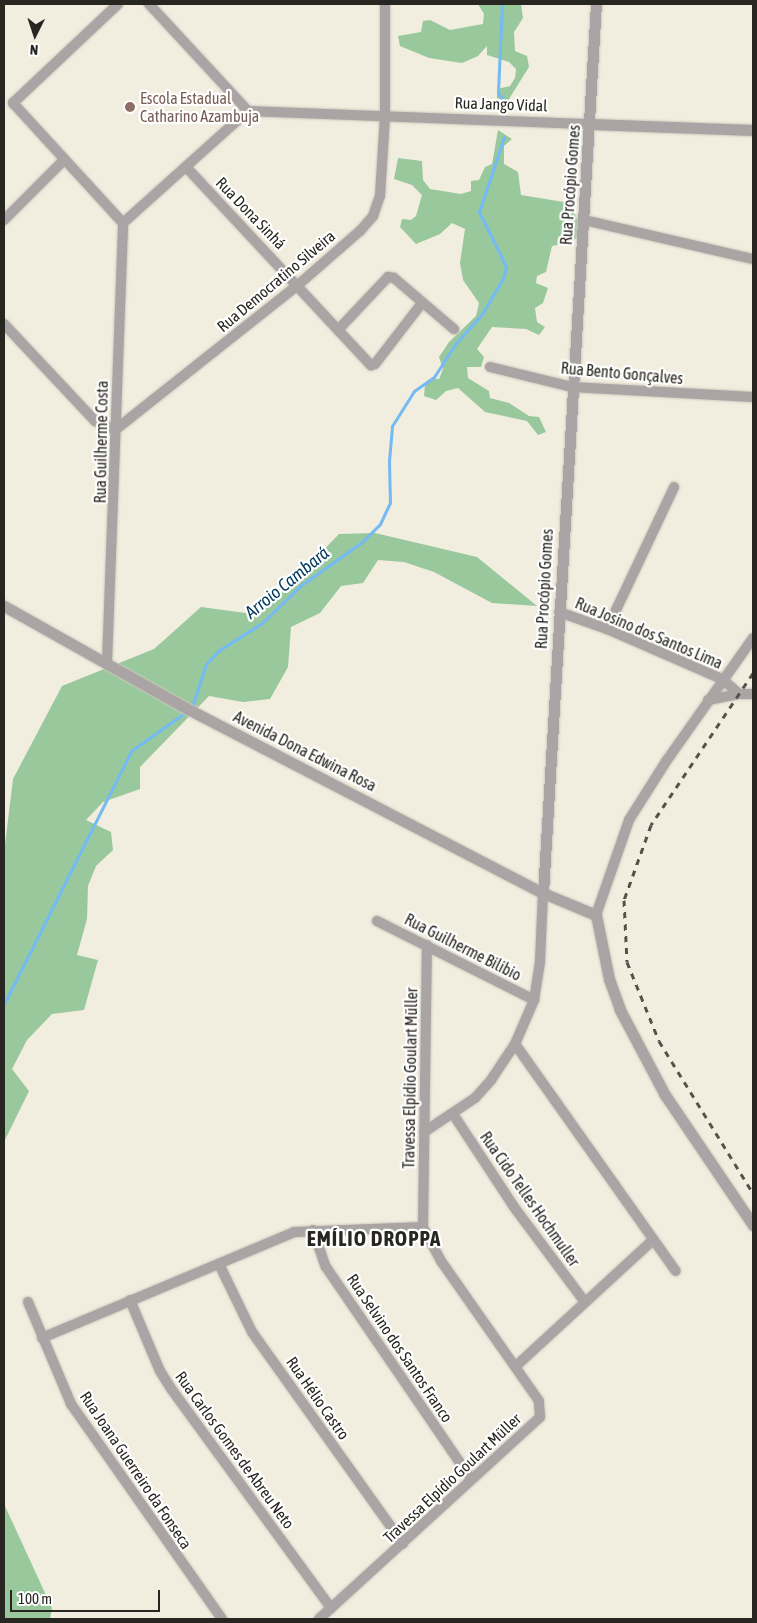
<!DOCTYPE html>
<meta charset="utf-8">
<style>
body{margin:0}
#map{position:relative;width:757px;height:1623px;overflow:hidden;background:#f1eddf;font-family:"Asap Condensed",sans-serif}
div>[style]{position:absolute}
.green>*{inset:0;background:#99c89c}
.stream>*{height:3px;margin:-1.5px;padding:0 1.5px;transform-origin:1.5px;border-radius:1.5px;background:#74baf4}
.roads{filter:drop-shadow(0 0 1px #cdc9bd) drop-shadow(0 0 1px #cdc9bd)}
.minor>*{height:10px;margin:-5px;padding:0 5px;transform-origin:5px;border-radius:5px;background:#aba4a4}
.tertiary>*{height:11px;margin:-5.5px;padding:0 5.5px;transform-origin:5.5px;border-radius:5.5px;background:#aba4a4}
.rail>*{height:3px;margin-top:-1.5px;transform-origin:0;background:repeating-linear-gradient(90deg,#53524a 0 6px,transparent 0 12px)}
.dots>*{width:14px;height:14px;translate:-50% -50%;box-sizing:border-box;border:2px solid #fff;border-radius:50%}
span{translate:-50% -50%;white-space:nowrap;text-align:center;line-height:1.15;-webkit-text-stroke:4.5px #fff;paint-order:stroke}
.education-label{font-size:16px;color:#785e54}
.left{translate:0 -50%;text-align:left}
.street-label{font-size:16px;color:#272620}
.water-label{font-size:18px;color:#00385d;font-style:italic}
.district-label{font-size:21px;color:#272620;font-weight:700;letter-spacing:1px}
.frame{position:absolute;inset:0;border:5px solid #272620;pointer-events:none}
.north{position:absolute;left:10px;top:10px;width:50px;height:50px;-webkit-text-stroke:4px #fff;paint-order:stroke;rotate:184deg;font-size:14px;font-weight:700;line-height:20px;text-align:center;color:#272620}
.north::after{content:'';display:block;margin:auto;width:18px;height:22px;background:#272620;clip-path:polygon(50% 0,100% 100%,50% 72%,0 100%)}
.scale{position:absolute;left:10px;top:1590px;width:150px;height:22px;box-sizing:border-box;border:2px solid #272620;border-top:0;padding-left:6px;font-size:15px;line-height:18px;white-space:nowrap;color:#272620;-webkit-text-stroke:4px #fff;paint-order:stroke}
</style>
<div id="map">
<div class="green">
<div style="clip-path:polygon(478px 4px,521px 4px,523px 18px,514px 32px,515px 51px,527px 56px,529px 67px,507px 102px,497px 98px,497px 89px,510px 86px,515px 78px,516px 69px,509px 62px,487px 55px,487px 46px,478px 56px,462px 63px,429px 58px,400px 46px,398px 36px,421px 32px,423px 21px,430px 20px,450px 30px,483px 24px,484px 14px)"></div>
<div style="clip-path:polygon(498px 130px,512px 139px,504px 146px,504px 164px,518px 172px,521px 195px,576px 204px,574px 212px,580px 225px,578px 236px,572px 242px,552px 246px,546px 272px,537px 276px,536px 283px,548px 288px,543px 303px,535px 308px,537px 322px,545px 327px,539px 335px,526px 329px,492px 327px,477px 349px,484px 357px,481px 367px,467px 367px,468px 378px,489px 391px,490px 398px,509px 403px,529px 416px,539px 417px,546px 432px,538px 435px,527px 421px,485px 412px,458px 388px,446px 391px,436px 400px,424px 396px,425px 385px,429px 379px,439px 379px,443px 369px,439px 357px,449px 342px,476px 316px,479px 303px,463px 280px,460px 263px,465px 229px,452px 223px,440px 234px,416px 244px,400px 227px,402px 219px,411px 220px,416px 216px,422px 195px,412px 185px,394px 179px,398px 158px,422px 161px,423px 180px,430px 189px,461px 194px,471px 191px,471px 181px,479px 180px,485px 167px,492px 164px)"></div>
<div style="clip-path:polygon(375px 533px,477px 557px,537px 606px,492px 603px,434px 572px,404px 562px,378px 560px,363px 583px,341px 586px,320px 613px,291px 627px,288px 667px,270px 699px,243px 702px,209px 696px,140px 767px,140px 789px,103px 802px,86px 820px,111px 832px,113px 850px,96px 866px,88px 886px,87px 919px,77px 955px,98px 960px,84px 1010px,52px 1014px,27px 1040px,12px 1069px,29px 1091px,4px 1142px,4px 853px,13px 779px,62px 686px,154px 649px,201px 607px,253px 614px,294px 581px,339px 534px)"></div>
<div style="clip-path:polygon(4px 1504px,52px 1608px,50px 1619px,4px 1619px)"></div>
</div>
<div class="stream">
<div style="left:502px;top:4px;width:89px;rotate:92.6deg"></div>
<div style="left:498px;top:93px;width:11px;rotate:52deg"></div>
<div style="left:192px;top:707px;width:45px;rotate:-72deg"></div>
<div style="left:206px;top:664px;width:18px;rotate:-47deg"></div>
<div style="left:218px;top:651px;width:52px;rotate:-32.5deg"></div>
<div style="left:262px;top:623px;width:53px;rotate:-44.2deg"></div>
<div style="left:300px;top:586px;width:76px;rotate:-35.4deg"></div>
<div style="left:362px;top:542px;width:25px;rotate:-45deg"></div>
<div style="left:380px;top:524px;width:23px;rotate:-65deg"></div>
<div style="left:390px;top:503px;width:42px;rotate:-91.4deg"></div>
<div style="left:389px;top:461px;width:35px;rotate:-85deg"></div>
<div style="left:392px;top:426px;width:41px;rotate:-57.8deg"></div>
<div style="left:414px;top:391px;width:24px;rotate:-35deg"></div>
<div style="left:434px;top:377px;width:40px;rotate:-57.1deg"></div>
<div style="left:456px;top:343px;width:39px;rotate:-48deg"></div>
<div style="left:482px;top:314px;width:42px;rotate:-59.7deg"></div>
<div style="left:503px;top:278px;width:10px;rotate:-73deg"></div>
<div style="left:506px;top:268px;width:9px;rotate:-111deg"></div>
<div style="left:503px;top:260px;width:54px;rotate:-116.6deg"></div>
<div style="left:479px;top:212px;width:79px;rotate:-71.6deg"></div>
<div style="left:4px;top:1004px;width:283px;rotate:-63.3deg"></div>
<div style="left:131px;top:751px;width:69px;rotate:-35.5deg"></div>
</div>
<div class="roads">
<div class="minor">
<div style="left:248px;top:111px;width:343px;rotate:2.2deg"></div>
<div style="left:187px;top:168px;width:270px;rotate:47deg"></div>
<div style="left:371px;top:365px;width:4px;rotate:-14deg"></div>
<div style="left:375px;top:364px;width:77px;rotate:-52.4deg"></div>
<div style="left:4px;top:220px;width:85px;rotate:-45deg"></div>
<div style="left:584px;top:220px;width:173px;rotate:13deg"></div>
<div style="left:123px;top:223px;width:168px;rotate:-41.9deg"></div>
<div style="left:248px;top:111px;width:146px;rotate:-132.8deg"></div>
<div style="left:4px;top:324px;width:133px;rotate:46.8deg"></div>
<div style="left:95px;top:421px;width:22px;rotate:24deg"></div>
<div style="left:115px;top:430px;width:233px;rotate:-38.4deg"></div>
<div style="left:298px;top:285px;width:82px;rotate:-41.1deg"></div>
<div style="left:360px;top:231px;width:20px;rotate:-49deg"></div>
<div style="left:373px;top:216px;width:21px;rotate:-71deg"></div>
<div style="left:380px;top:196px;width:80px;rotate:-86.4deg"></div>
<div style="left:385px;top:116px;width:112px;rotate:-90deg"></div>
<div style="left:338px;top:330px;width:73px;rotate:-46.7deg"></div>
<div style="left:388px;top:277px;width:6px;rotate:9deg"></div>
<div style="left:394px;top:278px;width:79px;rotate:40.4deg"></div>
<div style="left:490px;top:367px;width:84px;rotate:13.7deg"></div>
<div style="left:572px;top:387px;width:181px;rotate:3.2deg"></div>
<div style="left:559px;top:612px;width:51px;rotate:19.5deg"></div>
<div style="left:607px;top:629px;width:125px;rotate:23.5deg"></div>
<div style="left:722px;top:679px;width:23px;rotate:41deg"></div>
<div style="left:739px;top:694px;width:14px"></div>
<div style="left:607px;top:629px;width:157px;rotate:-64.7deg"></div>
<div style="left:107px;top:663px;width:440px;rotate:-87.9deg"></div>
<div style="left:123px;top:223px;width:163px;rotate:-132.5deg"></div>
<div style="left:13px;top:103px;width:144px;rotate:-43.3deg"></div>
<div style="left:708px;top:700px;width:32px;rotate:-11deg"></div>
<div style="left:596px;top:915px;width:101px;rotate:-70.8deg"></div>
<div style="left:629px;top:820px;width:71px;rotate:-57.7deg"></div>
<div style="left:667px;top:760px;width:149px;rotate:-54.8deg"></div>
<div style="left:377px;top:921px;width:176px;rotate:26.7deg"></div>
<div style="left:515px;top:1044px;width:278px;rotate:54.7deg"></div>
<div style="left:453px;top:1114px;width:111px;rotate:56.7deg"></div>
<div style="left:514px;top:1207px;width:117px;rotate:53.3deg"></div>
<div style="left:424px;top:1132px;width:61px;rotate:-33.7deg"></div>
<div style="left:475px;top:1098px;width:24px;rotate:-48deg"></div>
<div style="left:491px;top:1080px;width:43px;rotate:-56.3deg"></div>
<div style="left:515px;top:1044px;width:48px;rotate:-66.6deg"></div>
<div style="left:534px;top:1000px;width:39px;rotate:-81deg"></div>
<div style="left:540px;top:961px;width:68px;rotate:-87.5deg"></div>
<div style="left:313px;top:1230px;width:39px;rotate:71deg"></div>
<div style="left:326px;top:1267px;width:257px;rotate:55.6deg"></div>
<div style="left:219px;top:1264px;width:76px;rotate:64.1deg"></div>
<div style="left:252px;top:1332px;width:260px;rotate:54.5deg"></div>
<div style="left:130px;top:1300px;width:77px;rotate:67.1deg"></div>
<div style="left:160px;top:1371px;width:22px;rotate:58deg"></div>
<div style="left:172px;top:1390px;width:270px;rotate:53.9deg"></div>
<div style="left:28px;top:1302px;width:111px;rotate:67.1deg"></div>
<div style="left:71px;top:1404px;width:263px;rotate:54.9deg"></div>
<div style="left:42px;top:1338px;width:273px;rotate:-22.8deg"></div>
<div style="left:294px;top:1232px;width:129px;rotate:-2.2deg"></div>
<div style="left:516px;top:1366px;width:185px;rotate:-42.6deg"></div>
<div style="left:319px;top:1619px;width:299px;rotate:-42.4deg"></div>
<div style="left:540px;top:1417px;width:16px;rotate:-94deg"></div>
<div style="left:539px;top:1401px;width:171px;rotate:-125deg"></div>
<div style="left:441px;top:1261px;width:38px;rotate:-118deg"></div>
<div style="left:423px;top:1227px;width:282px;rotate:-89.2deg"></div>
</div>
<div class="tertiary">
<div style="left:591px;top:124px;width:162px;rotate:2.1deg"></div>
<div style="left:4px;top:606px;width:204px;rotate:29.3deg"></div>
<div style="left:182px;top:706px;width:407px;rotate:27.4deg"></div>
<div style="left:543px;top:893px;width:57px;rotate:22.5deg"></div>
<div style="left:596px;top:915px;width:65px;rotate:78.5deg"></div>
<div style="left:609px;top:979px;width:33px;rotate:70deg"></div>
<div style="left:620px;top:1010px;width:96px;rotate:62.1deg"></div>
<div style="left:665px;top:1095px;width:157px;rotate:55.9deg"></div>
<div style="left:543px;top:893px;width:891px;rotate:-86.59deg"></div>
</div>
</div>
<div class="rail">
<div style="left:753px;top:673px;width:183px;rotate:123.9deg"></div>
<div style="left:651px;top:825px;width:80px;rotate:109.8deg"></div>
<div style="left:624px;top:900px;width:62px;rotate:87.2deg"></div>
<div style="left:627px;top:962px;width:85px;rotate:67.9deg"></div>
<div style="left:659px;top:1041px;width:179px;rotate:58.3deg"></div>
</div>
<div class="dots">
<div style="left:130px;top:107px;background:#8d6e63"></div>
</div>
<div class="education-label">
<span class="left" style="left:140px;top:107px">Escola Estadual<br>Catharino Azambuja</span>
</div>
<div class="street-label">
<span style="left:501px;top:104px;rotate:2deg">Rua Jango Vidal</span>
<span style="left:570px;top:185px;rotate:-86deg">Rua Procópio Gomes</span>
<span style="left:251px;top:213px;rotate:46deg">Rua Dona Sinhá</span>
<span style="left:276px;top:281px;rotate:-40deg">Rua Democratino Silveira</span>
<span style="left:622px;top:373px;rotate:5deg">Rua Bento Gonçalves</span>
<span style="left:101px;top:442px;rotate:-89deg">Rua Guilherme Costa</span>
<span style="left:544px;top:589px;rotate:-87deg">Rua Procópio Gomes</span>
<span style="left:649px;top:633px;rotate:23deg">Rua Josino dos Santos Lima</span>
<span style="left:305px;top:751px;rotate:27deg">Avenida Dona Edwina Rosa</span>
<span style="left:463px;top:947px;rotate:27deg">Rua Guilherme Bilibio</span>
<span style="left:410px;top:1078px;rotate:-89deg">Travessa Elpídio Goulart Müller</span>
<span style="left:530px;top:1199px;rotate:55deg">Rua Cido Telles Hochmuller</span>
<span style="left:400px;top:1348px;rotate:56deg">Rua Selvino dos Santos Franco</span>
<span style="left:318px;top:1398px;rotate:55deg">Rua Hélio Castro</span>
<span style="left:235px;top:1450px;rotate:54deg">Rua Carlos Gomes de Abreu Neto</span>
<span style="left:136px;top:1470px;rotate:56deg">Rua Joana Guerreiro da Fonseca</span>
<span style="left:452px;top:1478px;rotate:-43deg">Travessa Elpídio Goulart Müller</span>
</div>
<div class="water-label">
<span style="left:287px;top:583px;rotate:-39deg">Arroio Cambará</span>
</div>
<div class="district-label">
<span style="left:374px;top:1238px">EMÍLIO DROPPA</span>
</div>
<div class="frame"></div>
<div class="north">N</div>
<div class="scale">100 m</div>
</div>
